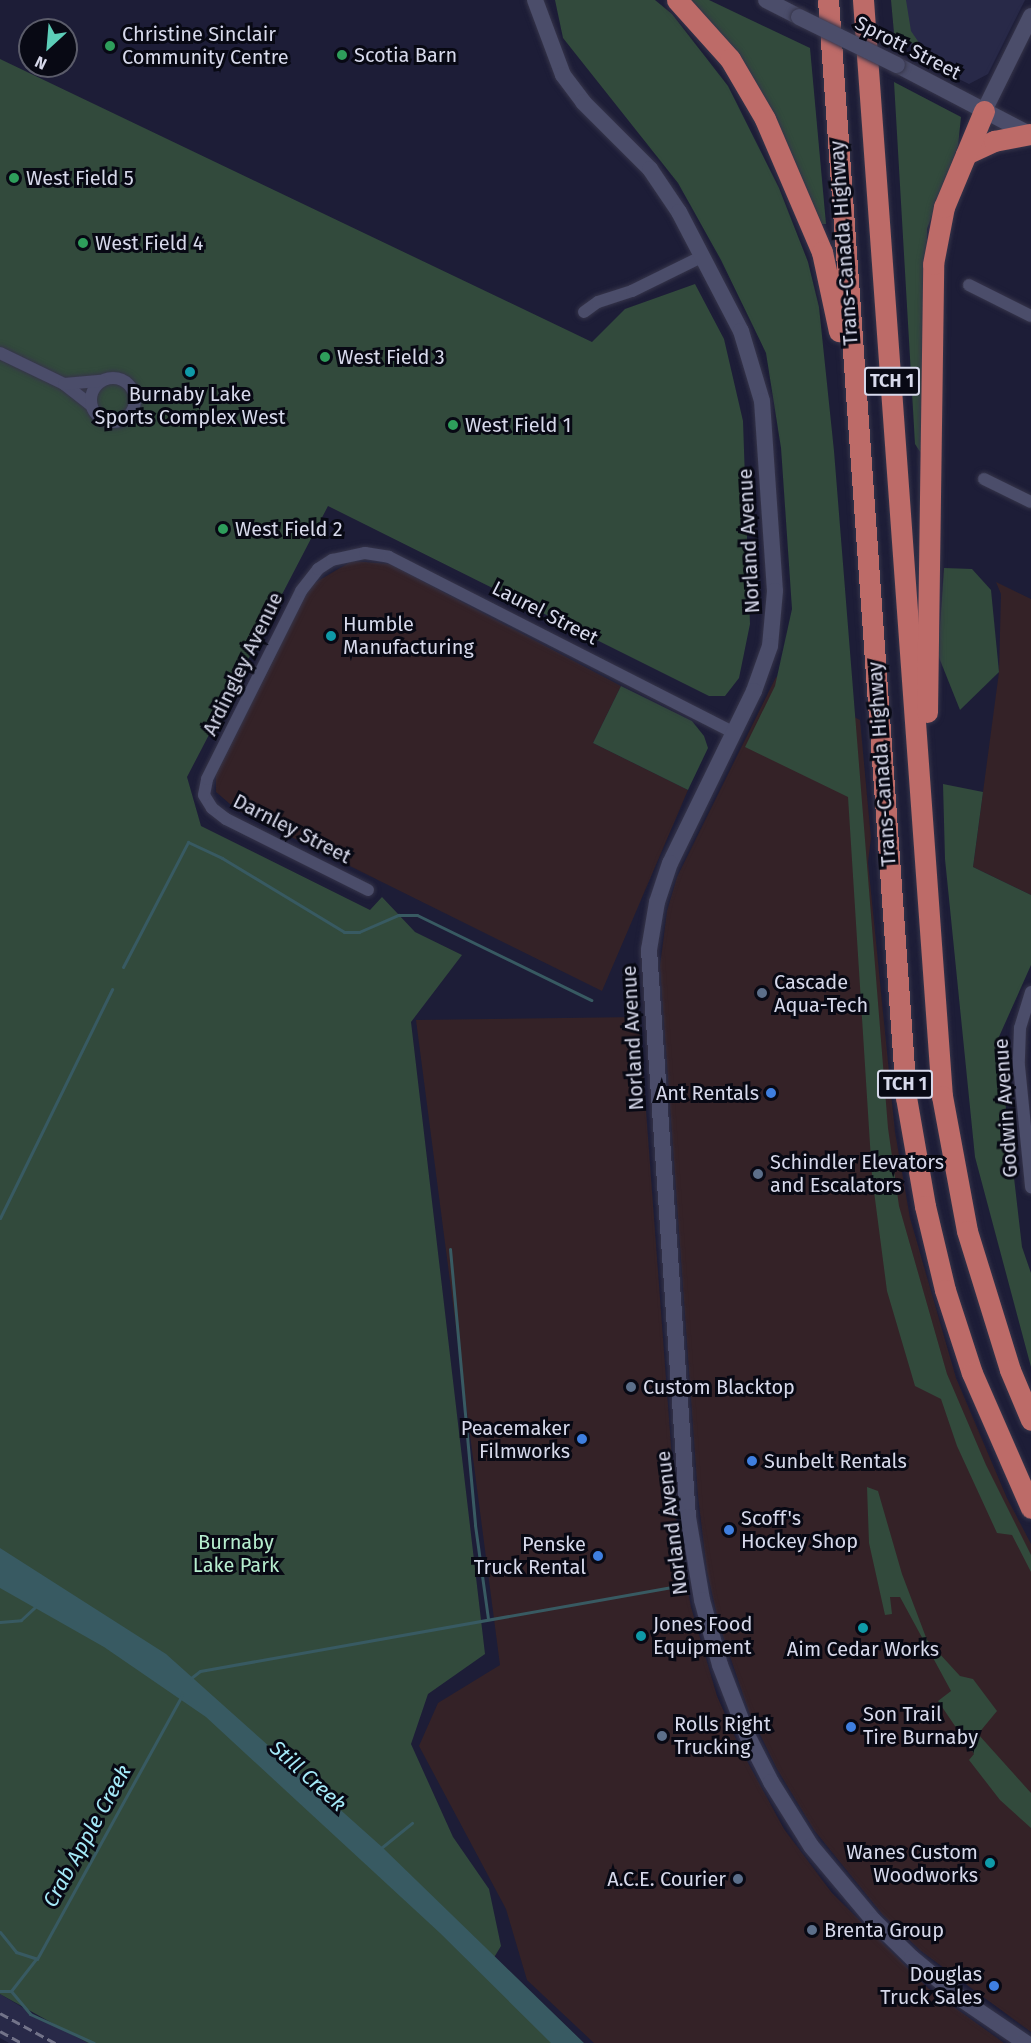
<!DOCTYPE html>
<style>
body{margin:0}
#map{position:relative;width:1031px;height:2043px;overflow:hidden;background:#1d1d37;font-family:"Fira Sans",sans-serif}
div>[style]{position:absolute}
.built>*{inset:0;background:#282948}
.industrial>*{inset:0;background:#342227}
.green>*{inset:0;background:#324a3c}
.water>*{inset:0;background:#385a62}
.stream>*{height:3px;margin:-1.5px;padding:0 1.5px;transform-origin:1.5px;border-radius:1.5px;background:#385a62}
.roads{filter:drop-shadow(0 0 2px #36354a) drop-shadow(0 0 2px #36354a)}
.street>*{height:12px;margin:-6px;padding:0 6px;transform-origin:6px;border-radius:6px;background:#4b4d6a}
.street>.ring{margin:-6px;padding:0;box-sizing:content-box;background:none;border:12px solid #4b4d6a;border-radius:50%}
.secondary>*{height:16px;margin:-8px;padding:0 8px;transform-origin:8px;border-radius:8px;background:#4b4d6a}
.highway>*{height:21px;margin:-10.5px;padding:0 10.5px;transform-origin:10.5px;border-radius:10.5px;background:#bd6b68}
.rail>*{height:3px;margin-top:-1.5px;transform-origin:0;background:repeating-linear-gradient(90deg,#727389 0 9px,transparent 0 13.5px)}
.bridges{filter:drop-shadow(0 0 2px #36354a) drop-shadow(0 0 2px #36354a)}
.secondary-bridge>*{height:16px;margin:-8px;padding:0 8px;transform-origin:8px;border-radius:8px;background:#4b4d6a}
.dots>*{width:16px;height:16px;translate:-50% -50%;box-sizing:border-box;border:3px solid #080914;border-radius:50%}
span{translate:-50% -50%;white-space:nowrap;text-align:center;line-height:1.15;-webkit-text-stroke:6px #080914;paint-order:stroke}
.shield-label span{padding:2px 4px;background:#080914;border:2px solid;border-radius:4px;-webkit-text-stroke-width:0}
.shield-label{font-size:18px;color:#d7d9eb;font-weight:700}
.poi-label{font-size:20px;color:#d7d9eb}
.left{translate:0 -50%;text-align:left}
.right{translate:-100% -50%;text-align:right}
.street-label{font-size:20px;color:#d7d9eb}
.park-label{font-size:20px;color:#b6edce}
.water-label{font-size:21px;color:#a5eaf8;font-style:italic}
.north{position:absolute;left:18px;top:18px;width:60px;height:60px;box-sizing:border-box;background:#080914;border:2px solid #5b5c6a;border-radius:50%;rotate:206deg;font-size:16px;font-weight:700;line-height:24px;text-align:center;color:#d7d9eb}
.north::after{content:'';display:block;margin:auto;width:21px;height:27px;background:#5dceb9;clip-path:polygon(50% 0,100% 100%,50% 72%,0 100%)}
</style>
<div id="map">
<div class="built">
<div style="clip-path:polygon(905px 0,1025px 0,988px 74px,969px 84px,911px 56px)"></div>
<div style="clip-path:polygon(0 1994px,42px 2019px,88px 2043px,9px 2043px,0 2038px)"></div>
</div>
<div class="industrial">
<div style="clip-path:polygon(352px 561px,390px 564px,621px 686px,593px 743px,688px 790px,602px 991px,237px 810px,216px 792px,216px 770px,311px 585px)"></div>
<div style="clip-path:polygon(996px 582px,1031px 599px,1031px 895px,973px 867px,999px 672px,1001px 594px)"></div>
<div style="clip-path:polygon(776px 677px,860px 720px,871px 838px,868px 862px,895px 1132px,910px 1218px,956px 1378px,1007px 1498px,1031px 1544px,1031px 2032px,921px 1951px,883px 1915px,814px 1830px,777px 1769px,749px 1712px,719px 1624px,707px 1571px,698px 1496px,660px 966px,667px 911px,677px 877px)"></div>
<div style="clip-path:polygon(639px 1017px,678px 1539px,691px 1607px,717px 1696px,740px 1748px,784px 1829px,832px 1893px,929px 1989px,1004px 2043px,594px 2043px,527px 1980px,506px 1909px,419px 1746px,438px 1703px,500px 1665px,416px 1020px)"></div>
</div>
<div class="green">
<div style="clip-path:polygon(555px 0,655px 0,672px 14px,728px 86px,779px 188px,808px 262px,819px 307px,834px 451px,888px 1128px,899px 1206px,947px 1374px,986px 1465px,1031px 1555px,1031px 1572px,1012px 1535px,997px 1533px,957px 1446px,941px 1399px,915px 1386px,887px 1291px,872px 1176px,848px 797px,745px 747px,775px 686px,792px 609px,781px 448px,766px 353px,721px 260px,678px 183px,563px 38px)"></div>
<div style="clip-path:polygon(690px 0,709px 0,810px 48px,826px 224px,819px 224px)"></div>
<div style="clip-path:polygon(891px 0,906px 0,911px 31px,924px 50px,894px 33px)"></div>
<div style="clip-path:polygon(0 59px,592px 342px,625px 309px,695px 284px,724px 339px,743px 421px,750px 624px,739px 678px,725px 696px,709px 696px,328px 506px,187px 777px,201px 826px,370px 910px,382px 897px,415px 932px,462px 955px,411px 1022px,485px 1654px,428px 1694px,411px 1744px,453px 1837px,489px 1889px,501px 1946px,487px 1969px,566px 2043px,88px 2043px,0 1994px)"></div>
<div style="clip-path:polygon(894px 82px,961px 117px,958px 146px,927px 229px,926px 461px,915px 444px)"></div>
<div style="clip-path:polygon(944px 568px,972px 569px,991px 590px,999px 672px,960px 710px,938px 655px)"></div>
<div style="clip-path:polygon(621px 686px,692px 721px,704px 736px,708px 748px,688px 790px,593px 743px)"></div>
<div style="clip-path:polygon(943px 784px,983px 792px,973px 867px,1031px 895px,1031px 965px,998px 1039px,1022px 1247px,1031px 1273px,1031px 1367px,975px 1157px,945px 859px)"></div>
<div style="clip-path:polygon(867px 1487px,878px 1491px,902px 1574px,927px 1640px,960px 1676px,973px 1679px,997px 1711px,978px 1734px,1031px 1793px,1031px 1828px,1000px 1800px,969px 1760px,974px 1754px,938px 1701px,951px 1691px,900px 1597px,890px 1597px,892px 1614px,885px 1615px,869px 1543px)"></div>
</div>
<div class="water">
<div style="clip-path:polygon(0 1548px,166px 1654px,382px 1847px,584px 2043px,551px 2043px,440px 1933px,206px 1717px,104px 1647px,0 1588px)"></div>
</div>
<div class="stream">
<div style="left:123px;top:967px;width:141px;rotate:-62.5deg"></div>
<div style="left:188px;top:842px;width:38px;rotate:25deg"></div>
<div style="left:222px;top:858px;width:143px;rotate:31.2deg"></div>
<div style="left:344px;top:932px;width:15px"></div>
<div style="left:359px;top:932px;width:43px;rotate:-23.6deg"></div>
<div style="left:398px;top:915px;width:19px"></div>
<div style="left:417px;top:915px;width:194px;rotate:26deg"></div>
<div style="left:0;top:1218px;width:255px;rotate:-63.9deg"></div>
<div style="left:450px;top:1249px;width:277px;rotate:84.8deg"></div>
<div style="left:475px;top:1525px;width:95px;rotate:82.1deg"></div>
<div style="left:0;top:1622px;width:21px;rotate:-5deg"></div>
<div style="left:21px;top:1620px;width:19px;rotate:-43deg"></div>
<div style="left:191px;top:1678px;width:11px;rotate:-38deg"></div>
<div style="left:200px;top:1671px;width:485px;rotate:-10.1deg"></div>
<div style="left:381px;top:1848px;width:40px;rotate:-39deg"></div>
<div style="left:0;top:1932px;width:26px;rotate:51deg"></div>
<div style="left:16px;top:1952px;width:22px;rotate:18deg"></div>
<div style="left:37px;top:1959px;width:301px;rotate:-61.2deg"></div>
<div style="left:0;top:1991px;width:11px"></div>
<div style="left:11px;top:1991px;width:30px;rotate:50deg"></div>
<div style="left:30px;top:2014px;width:70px;rotate:24.4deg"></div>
<div style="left:11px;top:1991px;width:41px;rotate:-52deg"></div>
</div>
<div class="roads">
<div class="street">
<div style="left:969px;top:285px;width:69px;rotate:26.6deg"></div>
<div style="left:584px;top:312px;width:17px;rotate:-36deg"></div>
<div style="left:598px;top:302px;width:36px;rotate:-18deg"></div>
<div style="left:632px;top:291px;width:77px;rotate:-26.2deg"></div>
<div style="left:0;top:353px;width:71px;rotate:25.8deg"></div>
<div style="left:64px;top:384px;width:34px;rotate:38deg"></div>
<div class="ring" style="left:91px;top:378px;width:32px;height:32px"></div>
<div style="left:64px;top:384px;width:37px;rotate:-5deg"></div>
<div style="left:984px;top:479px;width:52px;rotate:26.1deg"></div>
<div style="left:368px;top:890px;width:159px;rotate:-153.4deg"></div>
<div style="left:226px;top:819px;width:18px;rotate:-142deg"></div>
<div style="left:212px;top:808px;width:15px;rotate:-122deg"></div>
<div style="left:204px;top:795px;width:16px;rotate:-79deg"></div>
<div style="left:207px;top:779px;width:210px;rotate:-63.4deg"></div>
<div style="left:301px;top:591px;width:28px;rotate:-52deg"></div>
<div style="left:318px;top:569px;width:17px;rotate:-33deg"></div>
<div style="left:332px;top:560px;width:34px;rotate:-12deg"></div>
<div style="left:365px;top:553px;width:24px;rotate:9deg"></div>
<div style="left:389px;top:557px;width:387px;rotate:27deg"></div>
<div style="left:1031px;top:992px;width:38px;rotate:107deg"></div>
<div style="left:1020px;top:1028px;width:38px;rotate:92deg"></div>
<div style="left:1019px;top:1066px;width:122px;rotate:84.3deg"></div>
</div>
<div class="secondary">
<div style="left:535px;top:0;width:80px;rotate:69.5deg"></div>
<div style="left:563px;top:75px;width:34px;rotate:53deg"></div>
<div style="left:583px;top:102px;width:95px;rotate:45deg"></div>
<div style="left:650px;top:169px;width:52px;rotate:56deg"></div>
<div style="left:679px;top:212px;width:134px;rotate:62.5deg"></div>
<div style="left:741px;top:331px;width:73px;rotate:73.3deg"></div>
<div style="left:762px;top:401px;width:190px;rotate:86.1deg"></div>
<div style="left:775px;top:591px;width:55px;rotate:95.2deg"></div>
<div style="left:770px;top:646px;width:48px;rotate:109.6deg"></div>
<div style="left:754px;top:691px;width:191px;rotate:116deg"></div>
<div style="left:670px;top:863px;width:41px;rotate:108.4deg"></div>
<div style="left:657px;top:902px;width:49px;rotate:99.5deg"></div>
<div style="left:649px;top:950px;width:568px;rotate:86.07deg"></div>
<div style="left:688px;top:1517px;width:84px;rotate:80.4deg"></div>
<div style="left:702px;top:1600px;width:67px;rotate:74.5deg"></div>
<div style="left:720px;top:1665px;width:75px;rotate:68.9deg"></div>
<div style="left:747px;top:1735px;width:53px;rotate:62.9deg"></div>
<div style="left:771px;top:1782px;width:75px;rotate:58deg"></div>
<div style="left:811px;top:1846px;width:97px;rotate:50deg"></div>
<div style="left:873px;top:1920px;width:54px;rotate:44.3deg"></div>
<div style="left:912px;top:1958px;width:67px;rotate:39.6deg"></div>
<div style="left:964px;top:2001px;width:75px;rotate:34.1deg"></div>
<div style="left:766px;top:0;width:37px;rotate:27deg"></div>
<div style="left:897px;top:65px;width:151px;rotate:27.6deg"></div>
<div style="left:984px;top:111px;width:106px;rotate:-63.7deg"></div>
</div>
<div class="highway">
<div style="left:677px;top:0;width:79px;rotate:48.1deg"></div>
<div style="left:730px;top:59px;width:69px;rotate:59.7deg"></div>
<div style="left:765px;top:119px;width:145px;rotate:66.8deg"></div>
<div style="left:822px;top:252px;width:81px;rotate:77.9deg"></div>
<div style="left:828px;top:0;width:1100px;rotate:85.93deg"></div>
<div style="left:906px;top:1097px;width:111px;rotate:80.1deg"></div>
<div style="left:925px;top:1206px;width:86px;rotate:76.6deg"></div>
<div style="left:945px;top:1290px;width:87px;rotate:72deg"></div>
<div style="left:972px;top:1373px;width:147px;rotate:66.4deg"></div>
<div style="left:863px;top:0;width:1099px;rotate:85.88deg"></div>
<div style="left:942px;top:1096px;width:137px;rotate:79.5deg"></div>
<div style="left:967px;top:1231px;width:145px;rotate:72.8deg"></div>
<div style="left:1010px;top:1370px;width:54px;rotate:67.2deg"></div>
<div style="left:966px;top:154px;width:31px;rotate:-25deg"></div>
<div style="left:994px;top:141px;width:36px;rotate:-11deg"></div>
<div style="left:927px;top:712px;width:448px;rotate:-89.2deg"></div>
<div style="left:933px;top:264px;width:58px;rotate:-79.1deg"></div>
<div style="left:944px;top:207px;width:104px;rotate:-67.4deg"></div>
</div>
</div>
<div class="rail">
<div style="left:0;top:2013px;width:63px;rotate:28.6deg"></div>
<div style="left:0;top:2031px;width:25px;rotate:29deg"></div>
</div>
<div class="bridges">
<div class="secondary-bridge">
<div style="left:799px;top:17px;width:109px;rotate:26.1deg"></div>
</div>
</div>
<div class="dots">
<div style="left:110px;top:46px;background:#2e9e5b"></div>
<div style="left:342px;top:55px;background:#2e9e5b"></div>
<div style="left:14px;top:178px;background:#2e9e5b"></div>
<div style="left:83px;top:243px;background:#2e9e5b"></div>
<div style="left:325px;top:357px;background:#2e9e5b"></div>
<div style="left:190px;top:372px;background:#0f9aa8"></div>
<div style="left:453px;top:425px;background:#2e9e5b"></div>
<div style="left:223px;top:529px;background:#2e9e5b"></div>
<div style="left:331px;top:636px;background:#0f9aa8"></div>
<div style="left:762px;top:993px;background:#5c6f8a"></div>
<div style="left:771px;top:1093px;background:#3f7fe0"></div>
<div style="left:758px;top:1174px;background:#5c6f8a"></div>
<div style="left:631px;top:1387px;background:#5c6f8a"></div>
<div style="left:582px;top:1439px;background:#3f7fe0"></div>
<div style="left:752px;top:1461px;background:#3f7fe0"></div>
<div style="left:729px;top:1530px;background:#3f7fe0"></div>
<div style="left:598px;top:1556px;background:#3f7fe0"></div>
<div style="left:863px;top:1628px;background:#0f9aa8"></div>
<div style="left:641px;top:1636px;background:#0f9aa8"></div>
<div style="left:851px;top:1727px;background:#3f7fe0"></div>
<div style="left:662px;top:1736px;background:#5c6f8a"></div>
<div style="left:990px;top:1863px;background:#0f9aa8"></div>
<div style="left:738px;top:1879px;background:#5c6f8a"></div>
<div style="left:812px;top:1930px;background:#5c6f8a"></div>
<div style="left:994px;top:1986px;background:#3f7fe0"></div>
</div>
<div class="shield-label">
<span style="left:892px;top:381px">TCH 1</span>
<span style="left:905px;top:1084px">TCH 1</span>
</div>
<div class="poi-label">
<span class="left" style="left:122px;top:46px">Christine Sinclair<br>Community Centre</span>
<span class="left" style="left:354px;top:55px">Scotia Barn</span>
<span class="left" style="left:26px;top:178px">West Field 5</span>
<span class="left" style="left:95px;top:243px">West Field 4</span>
<span class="left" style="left:337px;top:357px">West Field 3</span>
<span style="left:190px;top:406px">Burnaby Lake<br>Sports Complex West</span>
<span class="left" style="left:465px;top:425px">West Field 1</span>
<span class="left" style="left:235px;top:529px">West Field 2</span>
<span class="left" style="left:343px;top:636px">Humble<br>Manufacturing</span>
<span class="left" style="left:774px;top:994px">Cascade<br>Aqua-Tech</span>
<span class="right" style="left:759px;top:1093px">Ant Rentals</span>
<span class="left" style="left:770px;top:1174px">Schindler Elevators<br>and Escalators</span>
<span class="left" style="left:643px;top:1387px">Custom Blacktop</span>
<span class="right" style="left:570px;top:1440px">Peacemaker<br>Filmworks</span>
<span class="left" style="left:764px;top:1461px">Sunbelt Rentals</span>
<span class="left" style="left:741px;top:1530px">Scoff's<br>Hockey Shop</span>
<span class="right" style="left:586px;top:1556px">Penske<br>Truck Rental</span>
<span class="left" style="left:653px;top:1636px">Jones Food<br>Equipment</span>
<span style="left:863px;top:1649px">Aim Cedar Works</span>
<span class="left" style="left:863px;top:1726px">Son Trail<br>Tire Burnaby</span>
<span class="left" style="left:674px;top:1736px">Rolls Right<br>Trucking</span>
<span class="right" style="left:978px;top:1864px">Wanes Custom<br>Woodworks</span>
<span class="right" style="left:726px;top:1879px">A.C.E. Courier</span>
<span class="left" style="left:824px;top:1930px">Brenta Group</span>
<span class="right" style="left:982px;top:1986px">Douglas<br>Truck Sales</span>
</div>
<div class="street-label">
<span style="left:908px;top:48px;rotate:27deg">Sprott Street</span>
<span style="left:844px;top:243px;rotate:-94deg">Trans-Canada Highway</span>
<span style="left:749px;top:541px;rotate:-93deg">Norland Avenue</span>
<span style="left:545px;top:613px;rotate:27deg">Laurel Street</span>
<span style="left:243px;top:664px;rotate:-64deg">Ardingley Avenue</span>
<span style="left:882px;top:764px;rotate:-94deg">Trans-Canada Highway</span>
<span style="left:292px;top:829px;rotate:27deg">Darnley Street</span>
<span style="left:633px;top:1038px;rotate:-93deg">Norland Avenue</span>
<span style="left:1006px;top:1108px;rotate:-94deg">Godwin Avenue</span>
<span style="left:672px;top:1523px;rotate:-97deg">Norland Avenue</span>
</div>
<div class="park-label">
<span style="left:236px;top:1554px">Burnaby<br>Lake Park</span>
</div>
<div class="water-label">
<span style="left:308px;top:1776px;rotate:42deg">Still Creek</span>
<span style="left:87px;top:1836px;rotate:-61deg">Crab Apple Creek</span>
</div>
<div class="north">N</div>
</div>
